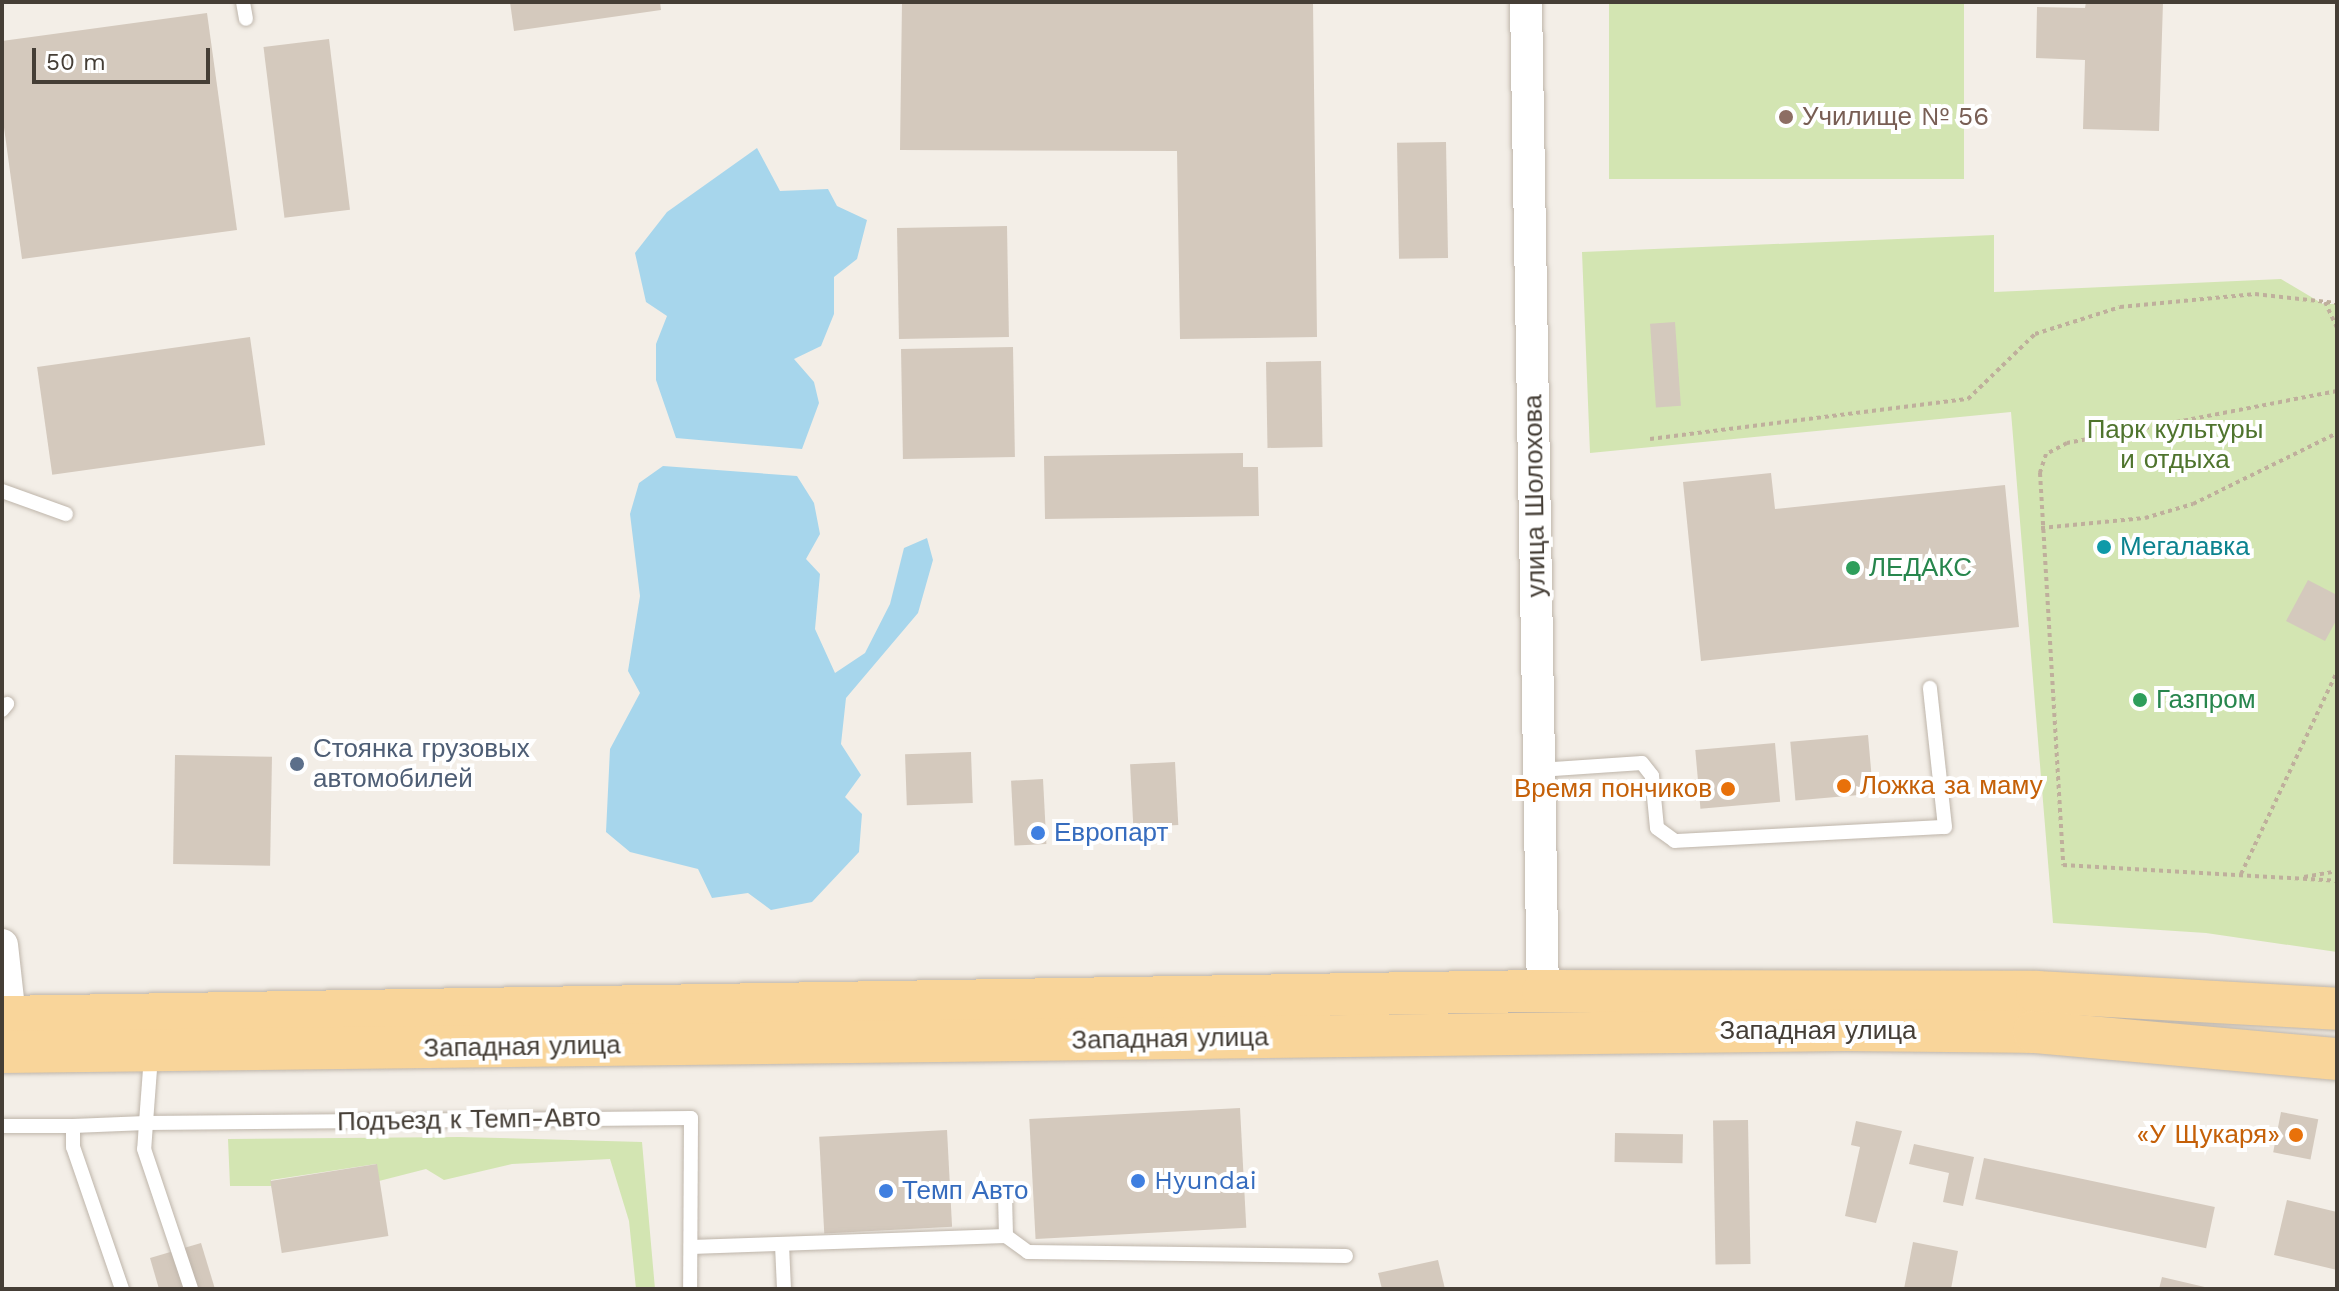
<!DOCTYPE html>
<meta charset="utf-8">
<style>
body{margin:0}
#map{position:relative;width:2339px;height:1291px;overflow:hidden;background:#f3eee7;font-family:"Work Sans",sans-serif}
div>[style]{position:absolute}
.green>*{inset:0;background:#d3e5b2;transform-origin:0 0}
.water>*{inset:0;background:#a7d6ec}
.building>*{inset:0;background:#d4c9bd;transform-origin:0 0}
.path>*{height:4px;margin-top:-2px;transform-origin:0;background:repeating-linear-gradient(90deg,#bfaf9c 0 4px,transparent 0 8px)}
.roads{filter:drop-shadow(0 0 2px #beb5aa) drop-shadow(0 0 2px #beb5aa)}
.service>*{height:14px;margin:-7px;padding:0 7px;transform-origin:7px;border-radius:7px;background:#fff}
.tertiary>*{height:32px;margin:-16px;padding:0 16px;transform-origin:16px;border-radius:16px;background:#fff}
.primary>*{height:42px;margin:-21px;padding:0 21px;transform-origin:21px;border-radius:21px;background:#f9d59a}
.dots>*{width:22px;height:22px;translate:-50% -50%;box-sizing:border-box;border:4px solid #fff;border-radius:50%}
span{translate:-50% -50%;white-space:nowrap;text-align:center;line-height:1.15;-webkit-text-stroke:8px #fff;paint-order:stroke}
.education-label{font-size:26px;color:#785e54}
.left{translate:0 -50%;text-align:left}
.park-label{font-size:26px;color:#4f742d}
.street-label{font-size:26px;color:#453e36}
.culture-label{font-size:26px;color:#0d838f}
.leisure-label{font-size:26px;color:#27864d}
.service-label{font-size:26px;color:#4e5e75}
.food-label{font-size:26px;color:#c56008}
.right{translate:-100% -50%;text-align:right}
.shop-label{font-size:26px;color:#366cbe}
.frame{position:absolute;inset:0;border:4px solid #453e36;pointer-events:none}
.scale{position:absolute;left:32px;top:48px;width:178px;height:36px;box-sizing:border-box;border:4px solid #453e36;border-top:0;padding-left:10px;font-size:24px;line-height:28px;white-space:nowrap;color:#453e36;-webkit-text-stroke:6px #fff;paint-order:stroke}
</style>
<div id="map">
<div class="green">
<div style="left:1609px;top:2px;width:355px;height:177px"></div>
<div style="clip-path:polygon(1994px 235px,1994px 292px,2281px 279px,2323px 304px,2337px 304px,2337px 952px,2206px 933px,2053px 923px,2011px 412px,1590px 453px,1582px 252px)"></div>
<div style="clip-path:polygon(460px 1137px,642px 1142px,655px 1289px,636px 1289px,629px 1221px,610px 1159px,512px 1164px,444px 1180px,426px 1169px,379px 1181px,376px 1164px,271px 1180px,271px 1186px,230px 1186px,228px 1139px)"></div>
</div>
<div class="water">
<div style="clip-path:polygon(757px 148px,780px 191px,828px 189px,837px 206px,867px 220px,857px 259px,834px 277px,834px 314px,821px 346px,794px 359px,814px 382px,819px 403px,802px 449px,676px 438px,656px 380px,656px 344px,667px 316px,646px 302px,635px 253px,667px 212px)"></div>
<div style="clip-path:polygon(663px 466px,797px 476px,814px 503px,820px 534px,806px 559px,820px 574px,815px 629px,835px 673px,865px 653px,890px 604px,904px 548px,927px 538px,933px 560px,918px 613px,846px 698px,841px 744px,861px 775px,845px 797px,862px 814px,859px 852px,812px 902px,771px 910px,748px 893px,712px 898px,698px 869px,630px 852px,606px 832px,610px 749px,640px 693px,628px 671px,640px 596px,630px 514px,639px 483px)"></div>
</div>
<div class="building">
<div style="clip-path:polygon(510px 2px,660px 2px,661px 10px,514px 31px)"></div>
<div style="clip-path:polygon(902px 2px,1313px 2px,1317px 337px,1180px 339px,1177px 151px,900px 150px)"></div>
<div style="clip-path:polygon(2086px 2px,2163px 2px,2159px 131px,2083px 129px,2085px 60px,2036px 58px,2037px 7px,2085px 8px)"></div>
<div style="clip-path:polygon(207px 13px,237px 230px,22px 259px,2px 113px,2px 41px)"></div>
<div style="left:329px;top:39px;width:172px;height:66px;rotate:83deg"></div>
<div style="left:1446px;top:142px;width:116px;height:49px;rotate:89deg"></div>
<div style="left:1007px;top:226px;width:111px;height:110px;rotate:89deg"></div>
<div style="left:1675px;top:322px;width:84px;height:25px;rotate:86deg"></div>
<div style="left:250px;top:337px;width:109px;height:215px;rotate:82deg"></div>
<div style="left:1013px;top:347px;width:110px;height:112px;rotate:89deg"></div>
<div style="left:1321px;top:361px;width:86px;height:55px;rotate:89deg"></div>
<div style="clip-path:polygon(1243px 453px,1243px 467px,1258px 467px,1259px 516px,1045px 519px,1044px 456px)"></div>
<div style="clip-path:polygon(1771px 473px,1775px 509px,2005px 485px,2019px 627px,1701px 661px,1683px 482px)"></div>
<div style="clip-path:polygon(2308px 580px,2337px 595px,2337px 619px,2325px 641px,2286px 621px)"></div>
<div style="left:1868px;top:735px;width:59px;height:78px;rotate:85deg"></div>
<div style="left:1775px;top:743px;width:59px;height:80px;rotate:85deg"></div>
<div style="left:971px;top:752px;width:51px;height:66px;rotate:88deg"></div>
<div style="left:175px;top:755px;width:97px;height:109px;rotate:1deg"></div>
<div style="left:1175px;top:762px;width:63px;height:45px;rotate:87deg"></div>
<div style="left:1043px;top:779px;width:65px;height:32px;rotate:87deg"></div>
<div style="left:1240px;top:1108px;width:120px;height:211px;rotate:87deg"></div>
<div style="left:2281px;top:1112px;width:38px;height:41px;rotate:11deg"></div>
<div style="left:1748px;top:1120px;width:144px;height:35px;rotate:89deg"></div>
<div style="clip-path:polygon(1856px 1121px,1902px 1131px,1876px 1223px,1845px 1216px,1860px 1147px,1851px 1145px)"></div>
<div style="left:947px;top:1130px;width:97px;height:128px;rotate:87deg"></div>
<div style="left:1615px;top:1133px;width:68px;height:29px;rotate:1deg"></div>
<div style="clip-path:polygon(1914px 1144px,1974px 1157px,1963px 1206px,1943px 1202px,1949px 1173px,1909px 1164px)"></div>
<div style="left:1984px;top:1158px;width:236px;height:42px;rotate:12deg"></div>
<div style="left:377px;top:1164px;width:73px;height:108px;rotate:81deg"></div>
<div style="clip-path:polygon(2287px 1200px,2337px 1212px,2337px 1270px,2274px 1255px)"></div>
<div style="clip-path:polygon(1913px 1242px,1958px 1251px,1951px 1289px,1904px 1289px)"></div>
<div style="clip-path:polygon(201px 1243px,215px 1289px,159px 1289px,150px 1258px)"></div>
<div style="clip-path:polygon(1438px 1260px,1445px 1289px,1382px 1289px,1378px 1273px)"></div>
<div style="clip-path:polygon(2162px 1277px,2209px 1288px,2209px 1289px,2159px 1289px)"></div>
</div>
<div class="path">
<div style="left:2325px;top:302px;width:29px;rotate:65deg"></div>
<div style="left:2337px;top:391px;width:275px;rotate:169.1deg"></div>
<div style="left:2067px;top:443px;width:24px;rotate:152deg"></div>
<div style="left:2046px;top:454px;width:20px;rotate:108deg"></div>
<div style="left:2040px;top:473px;width:393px;rotate:86.6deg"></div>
<div style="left:2063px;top:865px;width:274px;rotate:3.3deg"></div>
<div style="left:1650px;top:439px;width:321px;rotate:-7.2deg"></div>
<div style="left:1968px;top:399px;width:93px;rotate:-44.1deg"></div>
<div style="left:2035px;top:334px;width:89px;rotate:-17.6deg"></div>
<div style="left:2120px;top:307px;width:136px;rotate:-5.5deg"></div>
<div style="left:2255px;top:294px;width:82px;rotate:6.3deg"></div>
<div style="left:2041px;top:528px;width:104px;rotate:-5.5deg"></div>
<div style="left:2145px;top:518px;width:50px;rotate:-16.3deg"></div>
<div style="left:2193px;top:504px;width:161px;rotate:-26.2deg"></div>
<div style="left:2241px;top:874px;width:224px;rotate:-64.6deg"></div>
<div style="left:2304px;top:877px;width:34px;rotate:-10deg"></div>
</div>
<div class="roads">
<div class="service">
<div style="left:243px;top:2px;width:17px;rotate:80deg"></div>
<div style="left:2px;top:491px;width:68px;rotate:19.8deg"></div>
<div style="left:2px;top:710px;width:8px;rotate:-50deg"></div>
<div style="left:1539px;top:770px;width:103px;rotate:-3.9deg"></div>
<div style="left:1642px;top:763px;width:16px;rotate:52deg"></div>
<div style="left:1652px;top:776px;width:52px;rotate:84.5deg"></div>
<div style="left:1657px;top:828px;width:22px;rotate:36deg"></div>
<div style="left:1675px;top:841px;width:270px;rotate:-3deg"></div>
<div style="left:1945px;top:827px;width:140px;rotate:-96.2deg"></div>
<div style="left:151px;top:1056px;width:67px;rotate:94.3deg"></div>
<div style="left:146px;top:1123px;width:545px;rotate:-0.53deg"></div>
<div style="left:691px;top:1118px;width:171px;rotate:90.3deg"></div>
<div style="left:2px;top:1126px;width:71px"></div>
<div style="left:1006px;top:1236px;width:27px;rotate:36deg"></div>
<div style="left:1028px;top:1252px;width:318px;rotate:0.7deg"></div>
<div style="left:782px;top:1245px;width:44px;rotate:87.4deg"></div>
<div style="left:691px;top:1247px;width:315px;rotate:-2deg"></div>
<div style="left:1006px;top:1236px;width:41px;rotate:-91.4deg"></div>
<div style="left:122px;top:1289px;width:150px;rotate:-109deg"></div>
<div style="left:73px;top:1147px;width:21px;rotate:-90deg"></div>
<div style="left:73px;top:1126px;width:73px;rotate:-2.4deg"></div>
<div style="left:146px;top:1123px;width:26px;rotate:94deg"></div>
<div style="left:144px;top:1149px;width:148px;rotate:71.4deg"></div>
</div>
<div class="tertiary">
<div style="left:1526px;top:2px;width:989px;rotate:89.02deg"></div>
<div style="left:2px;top:945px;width:72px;rotate:83.7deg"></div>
</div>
<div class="primary">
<div style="left:2px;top:1017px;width:1541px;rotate:-0.97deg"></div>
<div style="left:1543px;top:991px;width:494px;rotate:0.1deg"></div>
<div style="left:2037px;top:992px;width:300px;rotate:3.2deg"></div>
<div style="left:2px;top:1052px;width:1844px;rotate:-0.68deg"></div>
<div style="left:1846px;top:1030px;width:188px;rotate:0.6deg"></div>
<div style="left:2034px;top:1032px;width:304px;rotate:5.1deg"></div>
</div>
</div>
<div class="dots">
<div style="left:1786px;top:117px;background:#8d6e63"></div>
<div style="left:2104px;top:547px;background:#0f9aa8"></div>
<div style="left:1853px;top:568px;background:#2e9e5b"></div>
<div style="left:2140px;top:700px;background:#2e9e5b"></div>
<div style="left:297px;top:764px;background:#5c6f8a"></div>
<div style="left:1844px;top:786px;background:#e8710a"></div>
<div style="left:1728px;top:789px;background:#e8710a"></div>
<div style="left:1038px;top:833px;background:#3f7fe0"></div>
<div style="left:2296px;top:1135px;background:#e8710a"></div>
<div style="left:1138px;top:1181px;background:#3f7fe0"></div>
<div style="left:886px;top:1191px;background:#3f7fe0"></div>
</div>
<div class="education-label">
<span class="left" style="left:1802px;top:117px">Училище № 56</span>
</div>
<div class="park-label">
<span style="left:2175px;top:445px">Парк культуры<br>и отдыха</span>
</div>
<div class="street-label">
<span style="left:1535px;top:496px;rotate:-91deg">улица Шолохова</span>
<span style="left:1818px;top:1031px">Западная улица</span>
<span style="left:1170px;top:1039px;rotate:-1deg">Западная улица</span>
<span style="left:522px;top:1047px;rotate:-1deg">Западная улица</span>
<span style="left:469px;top:1120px;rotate:-1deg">Подъезд к Темп-Авто</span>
</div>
<div class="culture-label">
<span class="left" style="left:2120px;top:547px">Мегалавка</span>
</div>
<div class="leisure-label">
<span class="left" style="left:1869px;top:568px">ЛЕДАКС</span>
<span class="left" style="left:2156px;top:700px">Газпром</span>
</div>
<div class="service-label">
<span class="left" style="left:313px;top:764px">Стоянка грузовых<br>автомобилей</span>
</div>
<div class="food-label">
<span class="left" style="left:1860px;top:786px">Ложка за маму</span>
<span class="right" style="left:1712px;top:789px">Время пончиков</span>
<span class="right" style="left:2280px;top:1135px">«У Щукаря»</span>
</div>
<div class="shop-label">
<span class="left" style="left:1054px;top:833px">Европарт</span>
<span class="left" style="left:1154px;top:1181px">Hyundai</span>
<span class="left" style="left:902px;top:1191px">Темп Авто</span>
</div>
<div class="frame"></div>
<div class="scale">50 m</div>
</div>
